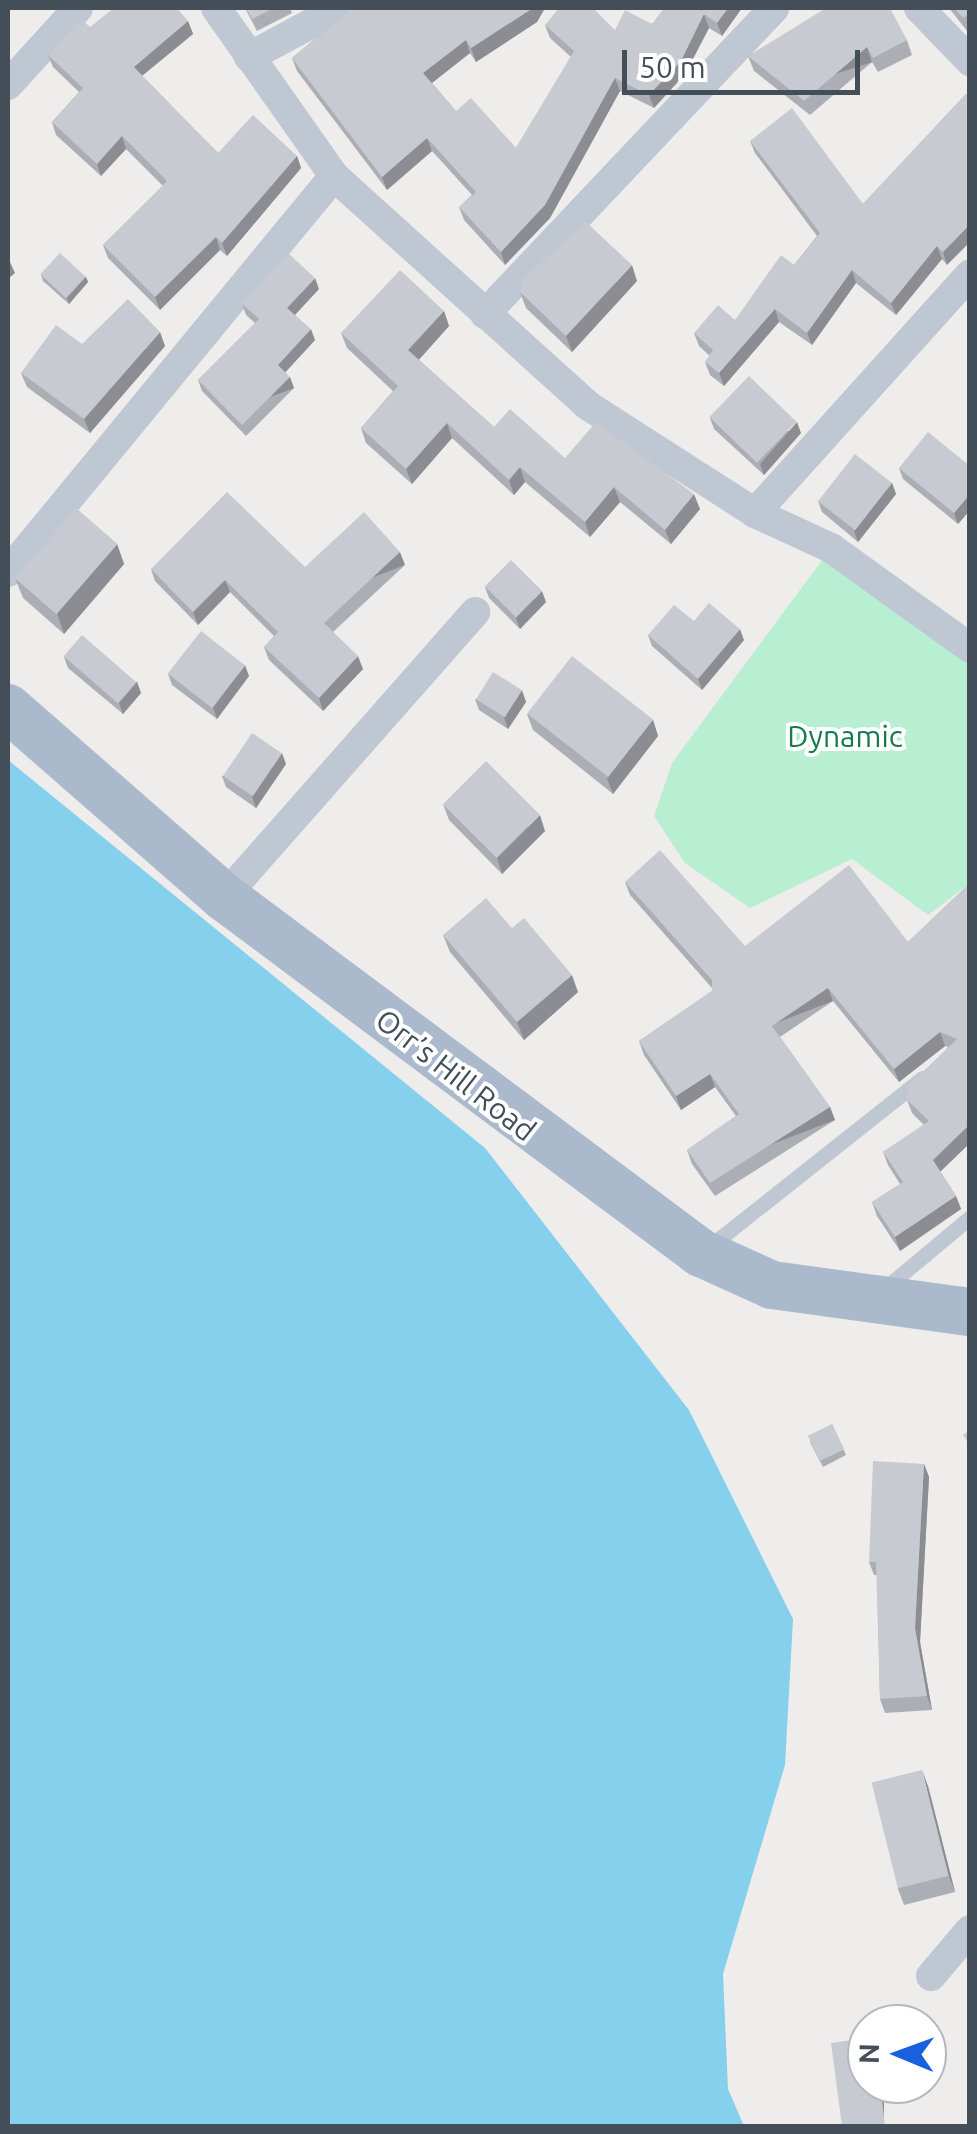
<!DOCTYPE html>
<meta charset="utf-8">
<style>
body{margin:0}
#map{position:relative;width:977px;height:2134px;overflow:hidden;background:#efecec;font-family:Ubuntu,sans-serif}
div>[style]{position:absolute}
.green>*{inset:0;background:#b8eed1}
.water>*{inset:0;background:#85d0ec}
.lane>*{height:15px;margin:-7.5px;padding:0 7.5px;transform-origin:7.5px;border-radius:7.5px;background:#bfc7d2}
.street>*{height:30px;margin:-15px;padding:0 15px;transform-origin:15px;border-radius:15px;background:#bfc7d2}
.primary>*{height:48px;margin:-24px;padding:0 24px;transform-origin:24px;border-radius:24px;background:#abb9cc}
.wall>*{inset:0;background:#acaeb5}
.shaded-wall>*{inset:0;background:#8c8d93;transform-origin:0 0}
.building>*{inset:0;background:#c8cad2;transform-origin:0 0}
span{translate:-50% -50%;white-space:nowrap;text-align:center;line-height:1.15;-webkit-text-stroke:8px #fff;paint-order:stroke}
.park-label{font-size:30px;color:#157a4e}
.street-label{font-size:30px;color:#444e59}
.frame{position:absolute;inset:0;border:10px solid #444e59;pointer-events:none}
.north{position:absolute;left:847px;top:2004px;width:100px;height:100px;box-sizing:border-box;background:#fff;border:2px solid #b4b8bd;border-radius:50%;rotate:271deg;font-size:28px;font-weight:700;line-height:40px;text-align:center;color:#444e59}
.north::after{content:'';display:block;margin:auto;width:35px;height:45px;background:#1761de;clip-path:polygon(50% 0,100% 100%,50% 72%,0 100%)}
.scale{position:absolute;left:622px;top:50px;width:238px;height:45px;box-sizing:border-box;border:5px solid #444e59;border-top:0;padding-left:12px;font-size:30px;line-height:35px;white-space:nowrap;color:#444e59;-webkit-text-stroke:8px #fff;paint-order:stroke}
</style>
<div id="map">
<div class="green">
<div style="clip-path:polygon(831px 548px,969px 648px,969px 884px,928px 915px,852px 859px,750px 908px,685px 863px,654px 816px,672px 763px)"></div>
</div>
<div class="water">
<div style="clip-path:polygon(8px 760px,485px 1148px,689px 1410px,793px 1619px,785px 1765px,723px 1974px,728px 2089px,744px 2126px,8px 2126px)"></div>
</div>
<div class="lane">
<div style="left:709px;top:1247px;width:272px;rotate:-38.4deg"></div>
<div style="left:884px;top:1289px;width:112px;rotate:-39.9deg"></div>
</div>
<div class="street">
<div style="left:216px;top:8px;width:205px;rotate:54.9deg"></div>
<div style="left:334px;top:176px;width:341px;rotate:42.1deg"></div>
<div style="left:587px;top:405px;width:200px;rotate:32.7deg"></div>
<div style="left:755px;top:513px;width:84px;rotate:24.7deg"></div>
<div style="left:831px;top:548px;width:171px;rotate:35.7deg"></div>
<div style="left:919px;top:8px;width:74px;rotate:46.1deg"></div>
<div style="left:249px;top:57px;width:103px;rotate:-28.3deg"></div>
<div style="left:8px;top:85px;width:104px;rotate:-47.7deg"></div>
<div style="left:485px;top:314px;width:421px;rotate:-46.6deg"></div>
<div style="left:755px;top:513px;width:321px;rotate:-48deg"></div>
<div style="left:8px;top:572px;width:513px;rotate:-50.54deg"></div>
<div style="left:224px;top:897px;width:380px;rotate:-48.6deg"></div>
<div style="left:931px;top:1976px;width:60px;rotate:-49.7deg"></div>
</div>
<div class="primary">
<div style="left:8px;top:708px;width:287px;rotate:41.2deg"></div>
<div style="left:224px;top:897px;width:595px;rotate:36.74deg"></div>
<div style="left:701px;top:1253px;width:78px;rotate:24.3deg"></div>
<div style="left:772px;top:1285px;width:200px;rotate:7.8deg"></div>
</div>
<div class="wall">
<div style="clip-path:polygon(245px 8px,290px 8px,292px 13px,257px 31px)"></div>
<div style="clip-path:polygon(352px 8px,545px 8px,537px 22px,476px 62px,470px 53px,432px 83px,456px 111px,516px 148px,571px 57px,550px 38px,545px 25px,615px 30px,742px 8px,722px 36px,709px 28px,685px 74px,654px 108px,620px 91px,550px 218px,505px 265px,464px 220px,459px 207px,472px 195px,432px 151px,387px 190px,297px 71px,292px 58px)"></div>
<div style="clip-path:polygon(949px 8px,970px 8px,970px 30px,967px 31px)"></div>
<div style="clip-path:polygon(188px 21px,193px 34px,142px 76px,218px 153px,297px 156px,301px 168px,227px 256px,220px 250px,160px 310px,108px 258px,103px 245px,163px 186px,126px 149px,101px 176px,56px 135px,52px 122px,79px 92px,53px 67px,48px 55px,90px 27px)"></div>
<div style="clip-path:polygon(907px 40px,912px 55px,878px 72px,872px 62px,810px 115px,754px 71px,748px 56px)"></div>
<div style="clip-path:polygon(966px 94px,947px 265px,942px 259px,896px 315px,856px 283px,812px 345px,779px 322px,724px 386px,710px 375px,705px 362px,710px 356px,699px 346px,694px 333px,735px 320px,794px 265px,817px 236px,755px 153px,750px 141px,863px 204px)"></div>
<div style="clip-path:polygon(41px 275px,86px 277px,88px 282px,69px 304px,43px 281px)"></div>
<div style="clip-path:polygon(637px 281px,572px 352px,526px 308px,520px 292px)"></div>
<div style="clip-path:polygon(319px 289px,295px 315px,315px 340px,285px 372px,294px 388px,246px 436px,202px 391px,198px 380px,255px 323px,246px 315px,242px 304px)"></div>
<div style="clip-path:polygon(444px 311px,449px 326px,419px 360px,494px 427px,565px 458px,700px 509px,671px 544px,620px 502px,590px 537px,525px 482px,514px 495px,452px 438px,412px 484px,366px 443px,361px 428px,393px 391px,347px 348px,341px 333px)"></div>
<div style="clip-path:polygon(165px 346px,90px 433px,27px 387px,21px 373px)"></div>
<div style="clip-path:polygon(710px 418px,801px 433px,764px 475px,714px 429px)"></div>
<div style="clip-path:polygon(970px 466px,970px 510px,958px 524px,903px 479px,899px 468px)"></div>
<div style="clip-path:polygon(892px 483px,896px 494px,858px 542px,822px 512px,818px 501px)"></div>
<div style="clip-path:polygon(117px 544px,124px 564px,64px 634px,23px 598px,15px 578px)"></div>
<div style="clip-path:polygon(405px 565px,333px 632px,363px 669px,323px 711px,269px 660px,264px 647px,274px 636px,230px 592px,198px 625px,155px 581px,151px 569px)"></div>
<div style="clip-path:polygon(485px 587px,546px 602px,520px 629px,489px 598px)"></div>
<div style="clip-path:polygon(694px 621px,744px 640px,702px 690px,652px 646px,648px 635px)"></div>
<div style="clip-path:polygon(64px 657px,137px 682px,141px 693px,123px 714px,68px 668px)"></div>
<div style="clip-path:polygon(168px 674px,249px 676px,217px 719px,172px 685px)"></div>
<div style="clip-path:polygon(475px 699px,526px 702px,508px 729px,479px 710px)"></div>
<div style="clip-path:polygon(527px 714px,653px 720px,658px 736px,613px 794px,533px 730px)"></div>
<div style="clip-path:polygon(286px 764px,256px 808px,226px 787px,222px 776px)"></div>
<div style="clip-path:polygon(443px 804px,545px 831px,502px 874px,449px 820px)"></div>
<div style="clip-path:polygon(625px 882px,745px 946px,908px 942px,970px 883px,970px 1143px,940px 1171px,956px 1196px,961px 1209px,900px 1251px,877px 1216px,872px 1202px,900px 1184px,888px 1165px,883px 1152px,924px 1125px,912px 1113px,907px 1100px,948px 1047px,945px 1046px,899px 1082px,833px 1001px,780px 1037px,830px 1107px,835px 1120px,715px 1196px,692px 1164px,687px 1150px,736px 1116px,715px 1087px,681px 1110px,644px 1055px,639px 1041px,712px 991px,712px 988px,630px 895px)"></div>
<div style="clip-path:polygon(512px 928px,578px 992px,524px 1040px,450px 952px,443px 935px)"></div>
<div style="clip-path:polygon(832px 1424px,846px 1455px,823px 1467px,810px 1442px)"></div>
<div style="clip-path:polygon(924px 1464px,929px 1477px,920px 1642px,932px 1710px,885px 1713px,880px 1699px,877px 1575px,874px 1575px,869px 1562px)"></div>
<div style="clip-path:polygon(928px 1786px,955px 1892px,904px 1905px,898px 1889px)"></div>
</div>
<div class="shaded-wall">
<div style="clip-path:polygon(533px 8px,545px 8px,537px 22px,476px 62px,471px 48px)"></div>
<div style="clip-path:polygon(728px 8px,742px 8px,722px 36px,717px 23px)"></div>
<div style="clip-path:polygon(704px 14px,709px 28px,685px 74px,654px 108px,649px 95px)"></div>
<div style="clip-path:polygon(188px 21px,193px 34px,138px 79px,134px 67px)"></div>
<div style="clip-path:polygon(466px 40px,470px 53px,428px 86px,423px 73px)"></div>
<div style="left:867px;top:47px;width:16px;height:83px;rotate:72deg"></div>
<div style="clip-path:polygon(615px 78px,620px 91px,550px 218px,505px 265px,501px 252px)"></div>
<div style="clip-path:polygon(122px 136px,126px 149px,101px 176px,97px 164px)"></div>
<div style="clip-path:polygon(427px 138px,432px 151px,387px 190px,382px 177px)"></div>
<div style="clip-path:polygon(297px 156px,301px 168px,227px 256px,222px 243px)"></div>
<div style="clip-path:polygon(970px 224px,970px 242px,947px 265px,943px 252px)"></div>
<div style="clip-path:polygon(216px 237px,220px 250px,160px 310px,155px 297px)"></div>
<div style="clip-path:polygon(937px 246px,942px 259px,896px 315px,891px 303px)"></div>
<div style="clip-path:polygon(10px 262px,15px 273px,8px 279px,8px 265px)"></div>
<div style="clip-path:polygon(632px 265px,637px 281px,572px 352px,566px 336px)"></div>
<div style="clip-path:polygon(852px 270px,856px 283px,812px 345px,807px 333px)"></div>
<div style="clip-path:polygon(86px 277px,88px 282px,69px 304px,67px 298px)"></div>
<div style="clip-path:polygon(315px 278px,319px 289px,291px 319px,287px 308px)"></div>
<div style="clip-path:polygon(775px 309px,779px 322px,724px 386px,719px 373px)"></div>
<div style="clip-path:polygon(444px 311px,449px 326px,414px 365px,408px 350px)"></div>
<div style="clip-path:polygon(311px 329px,315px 340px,282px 376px,278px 365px)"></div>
<div style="clip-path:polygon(160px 332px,165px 346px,90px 433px,84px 419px)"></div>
<div style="left:290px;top:377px;width:12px;height:68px;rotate:70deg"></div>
<div style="clip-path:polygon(797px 422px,801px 433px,764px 475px,760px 464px)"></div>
<div style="clip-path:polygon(447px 423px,452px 438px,412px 484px,406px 469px)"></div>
<div style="clip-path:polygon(520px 467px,525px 482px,514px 495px,509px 480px)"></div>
<div style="clip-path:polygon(892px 483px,896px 494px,858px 542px,854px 531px)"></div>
<div style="clip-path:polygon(614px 487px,620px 502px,590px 537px,585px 522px)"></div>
<div style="clip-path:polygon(694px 494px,700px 509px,671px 544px,665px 530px)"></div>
<div style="clip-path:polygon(970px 494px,970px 510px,958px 524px,954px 513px)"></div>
<div style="clip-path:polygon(117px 544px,124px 564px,64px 634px,57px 613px)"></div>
<div style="left:400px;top:552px;width:14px;height:104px;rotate:69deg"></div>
<div style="clip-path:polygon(225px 580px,230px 592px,198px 625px,193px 612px)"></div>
<div style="clip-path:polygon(542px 591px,546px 602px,520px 629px,516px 618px)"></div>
<div style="clip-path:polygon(740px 629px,744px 640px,702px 690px,698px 679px)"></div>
<div style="clip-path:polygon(358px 656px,363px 669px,323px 711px,319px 698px)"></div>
<div style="clip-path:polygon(245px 665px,249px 676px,217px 719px,213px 708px)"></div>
<div style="clip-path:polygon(137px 682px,141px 693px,123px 714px,119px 703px)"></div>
<div style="clip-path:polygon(522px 690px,526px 702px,508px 729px,504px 718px)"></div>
<div style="clip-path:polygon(653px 720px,658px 736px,613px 794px,607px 778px)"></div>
<div style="clip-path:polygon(282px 753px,286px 764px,256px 808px,252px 797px)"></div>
<div style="clip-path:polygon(540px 815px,545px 831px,502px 874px,497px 858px)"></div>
<div style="clip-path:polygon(572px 975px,578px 992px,524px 1040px,517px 1022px)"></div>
<div style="left:828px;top:988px;width:14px;height:68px;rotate:69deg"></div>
<div style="clip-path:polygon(940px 1032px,945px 1046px,899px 1082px,894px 1069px)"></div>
<div style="clip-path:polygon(710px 1074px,715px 1087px,681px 1110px,676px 1096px)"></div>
<div style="left:830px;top:1107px;width:14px;height:142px;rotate:69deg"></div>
<div style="clip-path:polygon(970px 1124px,970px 1143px,938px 1174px,933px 1160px)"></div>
<div style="clip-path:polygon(956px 1196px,961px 1209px,900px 1251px,895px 1237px)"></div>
<div style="clip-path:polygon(924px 1464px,929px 1477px,920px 1642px,932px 1710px,927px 1696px,915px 1628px)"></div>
<div style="clip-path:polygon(922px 1770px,928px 1786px,955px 1892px,949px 1876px)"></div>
<div style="left:880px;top:2084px;width:4px;height:42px"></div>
</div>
<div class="building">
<div style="clip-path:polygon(114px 8px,177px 8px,188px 21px,134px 67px,218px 153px,253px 115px,297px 156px,222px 243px,216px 237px,155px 297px,103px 245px,167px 181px,122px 136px,97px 164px,52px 122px,83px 88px,48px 55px,81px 19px,90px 27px)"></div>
<div style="clip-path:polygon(246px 8px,274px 8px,252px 19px)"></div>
<div style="clip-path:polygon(352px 8px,533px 8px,471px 48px,466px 40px,423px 73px,456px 111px,471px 98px,516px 148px,574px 51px,545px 25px,559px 8px,593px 8px,615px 30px,625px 10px,652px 24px,664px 8px,728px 8px,717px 23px,704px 14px,681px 61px,649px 95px,615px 78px,545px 205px,501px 252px,459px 207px,476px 192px,427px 138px,382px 177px,292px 58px)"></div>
<div style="clip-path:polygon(826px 8px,890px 8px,907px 40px,873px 58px,867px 47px,804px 101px,748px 56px)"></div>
<div style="clip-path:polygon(954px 8px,970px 8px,970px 14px,963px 18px)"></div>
<div style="clip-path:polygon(966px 94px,970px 97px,970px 205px,967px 208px,970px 211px,970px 224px,943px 252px,937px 246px,891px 303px,852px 270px,807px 333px,775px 309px,719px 373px,705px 362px,713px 350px,694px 333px,718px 305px,735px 320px,781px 255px,794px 265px,820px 233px,750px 141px,792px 108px,863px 204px)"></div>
<div style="clip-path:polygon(586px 222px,632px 265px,566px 336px,520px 292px,525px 277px)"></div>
<div style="left:60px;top:253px;width:35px;height:29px;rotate:43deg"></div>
<div style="clip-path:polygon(288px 253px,315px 278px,287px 308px,311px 329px,278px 365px,290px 377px,242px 425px,198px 380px,259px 319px,242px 304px)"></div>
<div style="clip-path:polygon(400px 270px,444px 311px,408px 350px,494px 427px,510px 409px,565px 458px,596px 422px,694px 494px,665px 530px,614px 487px,585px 522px,520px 467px,509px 480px,447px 423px,406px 469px,361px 428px,398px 386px,341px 333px)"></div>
<div style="clip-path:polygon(128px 299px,160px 332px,84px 419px,21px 373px,56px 325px,82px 344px)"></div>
<div style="left:749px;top:376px;width:66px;height:57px;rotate:44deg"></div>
<div style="clip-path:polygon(928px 432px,970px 466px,970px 494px,954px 513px,899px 468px)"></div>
<div style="left:855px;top:454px;width:47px;height:60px;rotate:38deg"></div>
<div style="clip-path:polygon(227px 492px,305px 567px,364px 512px,400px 552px,324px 623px,358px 656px,319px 698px,264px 647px,278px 632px,225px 580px,193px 612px,151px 569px)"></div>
<div style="left:76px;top:508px;width:55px;height:93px;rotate:41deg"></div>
<div style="left:511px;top:560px;width:44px;height:37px;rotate:45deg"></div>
<div style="clip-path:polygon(709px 603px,740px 629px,698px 679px,648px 635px,674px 605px,694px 621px)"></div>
<div style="left:201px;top:631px;width:56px;height:54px;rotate:38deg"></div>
<div style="left:82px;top:635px;width:72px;height:28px;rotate:41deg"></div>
<div style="left:572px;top:656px;width:103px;height:73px;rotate:38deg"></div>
<div style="left:493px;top:672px;width:34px;height:32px;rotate:32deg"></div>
<div style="left:252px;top:733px;width:36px;height:52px;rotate:34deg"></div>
<div style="left:486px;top:761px;width:76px;height:61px;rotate:45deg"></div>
<div style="clip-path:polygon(660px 850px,745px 946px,849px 865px,908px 942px,970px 883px,970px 1124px,933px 1160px,956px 1196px,895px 1237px,872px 1202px,903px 1182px,883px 1152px,929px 1121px,907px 1100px,908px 1086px,957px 1039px,940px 1032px,894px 1069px,828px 988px,772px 1026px,830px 1107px,710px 1183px,687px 1150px,739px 1114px,710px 1074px,676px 1096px,639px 1041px,712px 991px,712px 980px,625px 882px)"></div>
<div style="clip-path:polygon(486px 898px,512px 928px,524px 918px,572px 975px,517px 1022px,443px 935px)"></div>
<div style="left:832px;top:1424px;width:28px;height:27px;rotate:64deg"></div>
<div style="clip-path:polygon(970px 1430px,970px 1445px,963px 1435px)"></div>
<div style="clip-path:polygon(873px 1461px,924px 1464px,915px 1628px,927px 1696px,880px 1699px,876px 1562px,869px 1562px)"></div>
<div style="left:922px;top:1770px;width:109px;height:52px;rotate:76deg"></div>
<div style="clip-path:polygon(867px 2038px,867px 2084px,880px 2084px,885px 2126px,842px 2126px,831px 2043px)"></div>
</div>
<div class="park-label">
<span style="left:845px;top:736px">Dynamic</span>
</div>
<div class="street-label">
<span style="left:456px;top:1075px;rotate:38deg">Orr’s Hill Road</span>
</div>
<div class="frame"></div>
<div class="north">N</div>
<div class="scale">50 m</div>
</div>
